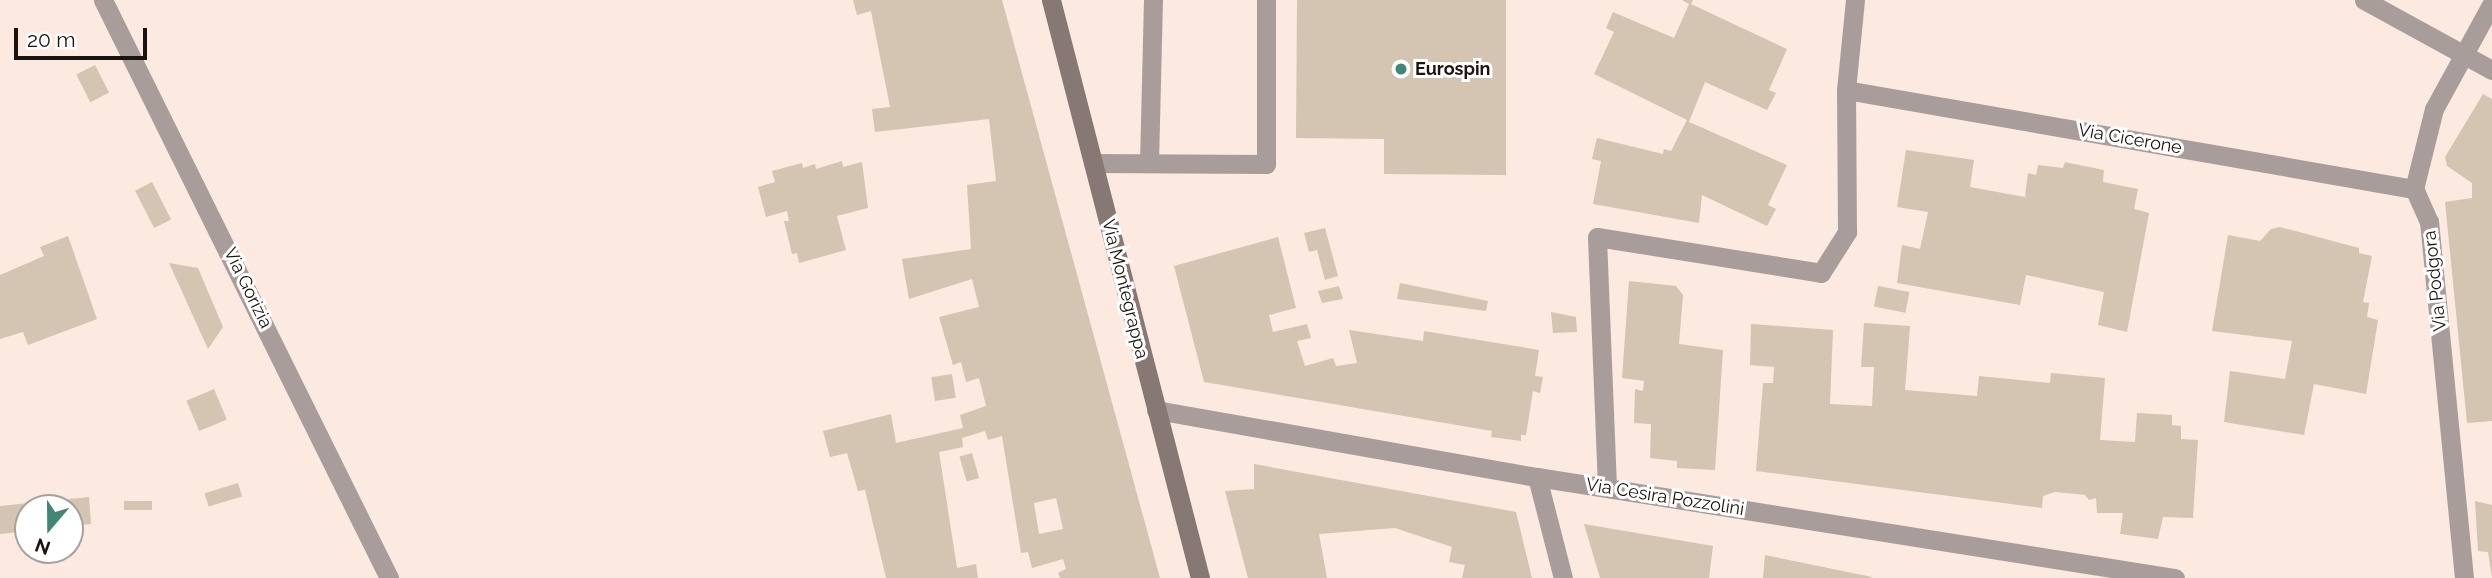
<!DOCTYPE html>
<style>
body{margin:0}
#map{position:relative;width:2492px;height:578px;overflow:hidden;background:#fce9df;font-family:Raleway,sans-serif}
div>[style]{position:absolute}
.building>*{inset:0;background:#d3c5b1;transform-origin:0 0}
.service>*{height:19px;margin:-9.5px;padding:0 9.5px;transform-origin:9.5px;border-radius:9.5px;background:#a99d9c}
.minor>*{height:19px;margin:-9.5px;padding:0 9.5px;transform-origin:9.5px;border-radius:9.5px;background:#a99d9c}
.secondary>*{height:19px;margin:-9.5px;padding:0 9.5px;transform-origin:9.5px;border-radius:9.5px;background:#877775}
.dots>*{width:19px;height:19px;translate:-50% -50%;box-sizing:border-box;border:4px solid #fff;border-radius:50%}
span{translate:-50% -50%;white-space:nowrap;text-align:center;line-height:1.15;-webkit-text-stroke:6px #fff;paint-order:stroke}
.poi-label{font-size:18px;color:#1b130f;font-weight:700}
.left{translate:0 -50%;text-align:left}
.street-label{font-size:18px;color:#1b130f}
.north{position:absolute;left:14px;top:494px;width:70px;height:70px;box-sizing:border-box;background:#fff;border:2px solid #a4a19f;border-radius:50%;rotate:200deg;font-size:19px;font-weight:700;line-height:28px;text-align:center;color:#1b130f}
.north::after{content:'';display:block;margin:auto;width:24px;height:32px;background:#428678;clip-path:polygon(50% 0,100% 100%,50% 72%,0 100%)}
.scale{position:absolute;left:14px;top:28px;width:133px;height:32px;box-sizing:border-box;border:4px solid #1b130f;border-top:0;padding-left:9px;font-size:21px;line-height:24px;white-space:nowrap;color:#1b130f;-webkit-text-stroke:5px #fff;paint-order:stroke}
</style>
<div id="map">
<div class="building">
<div style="clip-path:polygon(evenodd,853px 0,1002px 0,1160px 578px,1060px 578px,1058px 573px,1066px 569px,1063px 559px,1032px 568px,1028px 552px,1021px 553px,1002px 436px,988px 440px,985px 431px,962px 438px,963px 447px,939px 452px,957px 568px,976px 564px,978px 578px,886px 578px,865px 490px,858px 491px,847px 453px,830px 457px,823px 431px,891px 414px,896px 443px,963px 428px,960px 415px,986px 406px,979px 378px,966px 382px,961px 362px,953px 365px,939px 317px,979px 307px,972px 279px,909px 299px,902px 259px,971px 249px,967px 185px,996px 181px,989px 119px,875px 132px,872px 109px,890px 107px,871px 11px,857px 15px,853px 0,1056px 498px,1063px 529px,1039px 534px,1034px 503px,1056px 498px)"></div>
<div style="clip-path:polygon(1297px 0,1506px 0,1506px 175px,1384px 174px,1384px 139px,1296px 138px)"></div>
<div style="clip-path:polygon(1682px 0,1693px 0,1691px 4px,1787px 49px,1769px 90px,1776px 93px,1767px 110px,1705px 82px,1689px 122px,1787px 165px,1768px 205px,1776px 209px,1767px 226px,1702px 195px,1699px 223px,1593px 204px,1601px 161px,1592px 159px,1597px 138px,1663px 154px,1664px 149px,1671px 151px,1687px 120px,1594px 74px,1614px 32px,1606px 28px,1613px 12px,1674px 38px,1689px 4px)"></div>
<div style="left:95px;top:65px;width:31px;height:21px;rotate:63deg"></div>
<div style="clip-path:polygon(2483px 94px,2492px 99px,2492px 421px,2467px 423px,2445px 202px,2472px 198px,2472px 183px,2447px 166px,2445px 157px)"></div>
<div style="clip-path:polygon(1906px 150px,1974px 160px,1970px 187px,2025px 197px,2028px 173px,2036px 175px,2038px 165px,2063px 168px,2065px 162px,2104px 170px,2103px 182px,2138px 189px,2134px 209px,2149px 213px,2127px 332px,2098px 325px,2104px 292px,2026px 275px,2020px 305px,1897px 283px,1902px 245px,1920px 249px,1928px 212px,1897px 207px)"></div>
<div style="clip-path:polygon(842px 161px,843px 167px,862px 162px,868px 208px,837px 216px,846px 250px,799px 263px,797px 253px,792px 254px,784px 221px,789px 221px,787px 211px,766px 217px,758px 187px,775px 182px,772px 171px,802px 163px,803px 168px,815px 164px,816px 169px)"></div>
<div style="left:152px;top:182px;width:42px;height:19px;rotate:63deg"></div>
<div style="clip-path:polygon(2280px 227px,2359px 248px,2359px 253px,2372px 256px,2363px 302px,2369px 303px,2367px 317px,2378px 320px,2366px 394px,2314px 384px,2304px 435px,2224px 422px,2230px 371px,2285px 379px,2292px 341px,2212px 331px,2228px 235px,2260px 241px,2271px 229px)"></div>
<div style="clip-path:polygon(1325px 228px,1338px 276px,1325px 280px,1317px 250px,1309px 252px,1304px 233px)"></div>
<div style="clip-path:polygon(68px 236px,97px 319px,28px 345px,23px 332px,0 339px,0 275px,44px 256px,40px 247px)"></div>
<div style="clip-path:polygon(1278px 237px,1296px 308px,1269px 315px,1273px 332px,1307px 324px,1311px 338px,1297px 341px,1305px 366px,1333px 358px,1336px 366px,1357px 363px,1349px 330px,1423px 341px,1424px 331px,1539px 350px,1535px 376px,1543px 377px,1540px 393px,1533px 391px,1526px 435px,1521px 435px,1521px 441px,1491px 437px,1492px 431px,1204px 382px,1174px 266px)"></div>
<div style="clip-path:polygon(169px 263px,198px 268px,223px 327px,208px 349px)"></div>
<div style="clip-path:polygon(1629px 281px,1676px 286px,1683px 295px,1679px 344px,1723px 350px,1715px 470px,1677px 468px,1677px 461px,1650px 458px,1651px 424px,1634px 423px,1635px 389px,1643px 391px,1644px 381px,1622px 378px)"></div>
<div style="clip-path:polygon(1400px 283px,1488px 301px,1486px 311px,1397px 299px)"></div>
<div style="clip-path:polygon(1339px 286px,1343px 299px,1322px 303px,1318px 291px)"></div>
<div style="left:1878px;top:286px;width:32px;height:21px;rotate:11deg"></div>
<div style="clip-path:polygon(1551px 312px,1576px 317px,1577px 332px,1553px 333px)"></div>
<div style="clip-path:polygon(1864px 323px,1910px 326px,1905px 390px,1977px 396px,1979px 376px,2050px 383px,2051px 373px,2105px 378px,2100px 440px,2135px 442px,2137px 413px,2172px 415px,2172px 425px,2181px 426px,2181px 439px,2198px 440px,2193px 518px,2163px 517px,2158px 539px,2120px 534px,2123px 513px,2097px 513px,2096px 498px,2089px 500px,2085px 495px,2055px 492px,2043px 496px,2042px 508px,1756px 471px,1763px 383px,1773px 383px,1774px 367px,1750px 365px,1751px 324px,1833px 330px,1830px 404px,1872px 406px,1874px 367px,1861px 367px)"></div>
<div style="left:952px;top:374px;width:24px;height:21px;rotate:81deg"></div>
<div style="left:214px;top:389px;width:33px;height:30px;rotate:67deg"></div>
<div style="left:972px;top:453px;width:26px;height:13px;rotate:74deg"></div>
<div style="clip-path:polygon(1254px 464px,1516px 512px,1532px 578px,1462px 578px,1465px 565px,1449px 562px,1452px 547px,1395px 528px,1319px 534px,1327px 578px,1248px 578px,1225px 491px,1254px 489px)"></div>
<div style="left:238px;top:483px;width:14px;height:35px;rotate:73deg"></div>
<div style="clip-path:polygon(89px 497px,91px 524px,70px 526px,70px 508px,28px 508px,28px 531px,0 534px,0 506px)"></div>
<div style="left:152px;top:501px;width:9px;height:28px;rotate:90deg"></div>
<div style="clip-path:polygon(2475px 501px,2492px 505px,2492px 578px,2488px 552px,2478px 551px)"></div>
<div style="clip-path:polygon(1584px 524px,1713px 546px,1709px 578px,1600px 578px)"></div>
<div style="clip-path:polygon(1765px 555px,1872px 577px,1871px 578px,1763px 578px)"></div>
</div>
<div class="service">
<div style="left:1093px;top:163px;width:173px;rotate:0.3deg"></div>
<div style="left:1266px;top:164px;width:164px;rotate:-90deg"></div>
<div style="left:1149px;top:163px;width:163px;rotate:-88.6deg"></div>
</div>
<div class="minor">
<div style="left:103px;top:0;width:645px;rotate:63.67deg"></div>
<div style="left:2364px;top:0;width:146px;rotate:28.7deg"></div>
<div style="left:1846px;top:90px;width:577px;rotate:9.89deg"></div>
<div style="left:1156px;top:410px;width:387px;rotate:10deg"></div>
<div style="left:1537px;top:477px;width:646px;rotate:9deg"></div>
<div style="left:1537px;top:477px;width:104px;rotate:75.6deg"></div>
<div style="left:1607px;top:487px;width:250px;rotate:-92.3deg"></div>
<div style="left:1597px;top:237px;width:227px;rotate:9.1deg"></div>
<div style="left:1821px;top:273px;width:49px;rotate:-57.6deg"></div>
<div style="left:1847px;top:232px;width:142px;rotate:-90.4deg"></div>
<div style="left:1846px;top:90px;width:90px;rotate:-84.3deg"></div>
<div style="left:2464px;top:578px;width:358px;rotate:-95.6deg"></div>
<div style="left:2429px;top:222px;width:36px;rotate:-114deg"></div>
<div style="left:2414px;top:189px;width:82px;rotate:-76deg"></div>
<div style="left:2434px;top:109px;width:121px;rotate:-61.3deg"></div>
</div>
<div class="secondary">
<div style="left:1051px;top:0;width:597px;rotate:75.54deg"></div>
</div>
<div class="dots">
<div style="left:1401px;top:69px;background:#428678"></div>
</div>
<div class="poi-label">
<span class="left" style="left:1415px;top:69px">Eurospin</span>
</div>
<div class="street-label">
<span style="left:2130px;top:139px;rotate:10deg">Via Cicerone</span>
<span style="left:2435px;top:281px;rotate:-96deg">Via Podgora</span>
<span style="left:248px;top:288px;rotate:64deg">Via Gorizia</span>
<span style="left:1125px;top:289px;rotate:76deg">Via Montegrappa</span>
<span style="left:1665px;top:497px;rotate:9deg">Via Cesira Pozzolini</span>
</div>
<div class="north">N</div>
<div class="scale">20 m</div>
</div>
